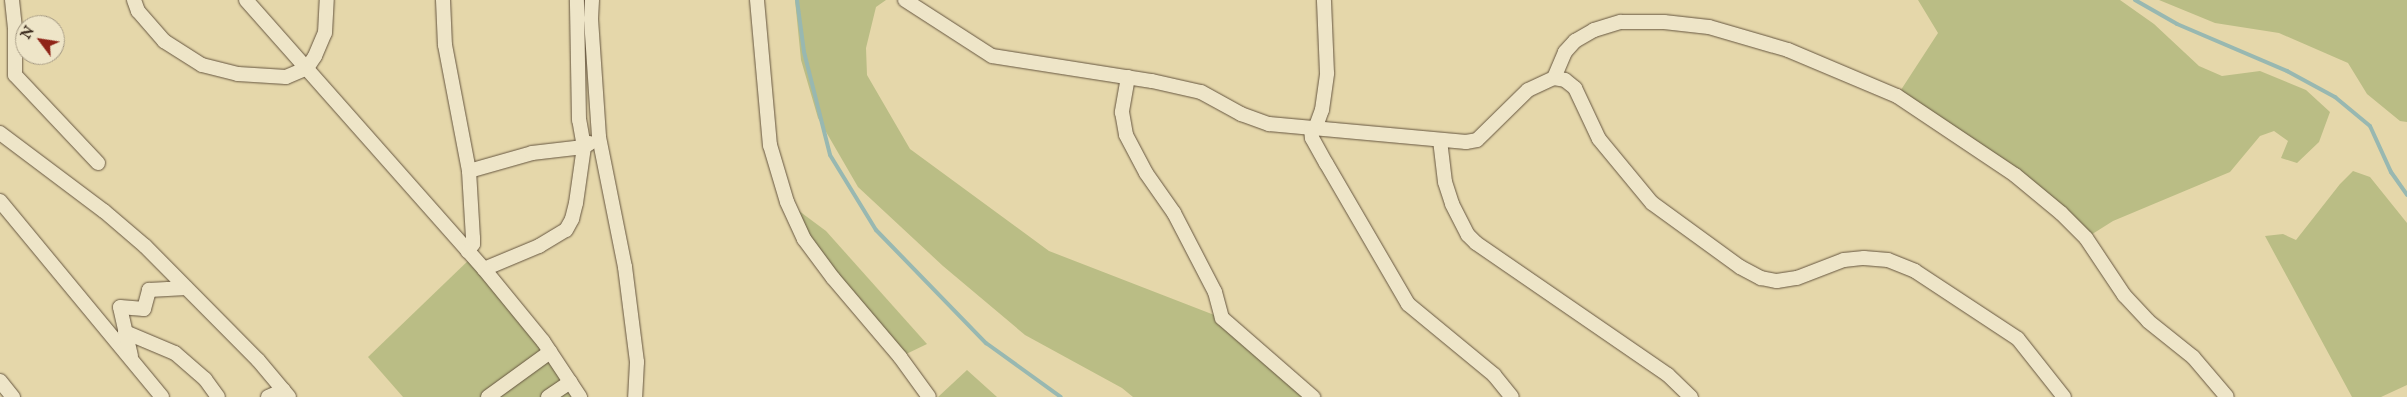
<!DOCTYPE html>
<style>
body{margin:0}
#map{position:relative;width:2407px;height:397px;overflow:hidden;background:#e5d7aa;font-family:"IM FELL English",serif}
div>[style]{position:absolute}
.green>*{inset:0;background:#babd85}
.stream>*{height:4px;margin:-2px;padding:0 2px;transform-origin:2px;border-radius:2px;background:#98b8b1}
.roads{filter:drop-shadow(0 0 1px #665640) drop-shadow(0 0 1px #665640)}
.minor>*{height:14px;margin:-7px;padding:0 7px;transform-origin:7px;border-radius:7px;background:#eee5c8}
span{translate:-50% -50%;white-space:nowrap;text-align:center;line-height:1.15;-webkit-text-stroke:4px #eee5c8;paint-order:stroke}
.north{position:absolute;left:15px;top:15px;width:50px;height:50px;box-sizing:border-box;background:#eee5c8;border:1px solid #a69b84;border-radius:50%;rotate:301deg;font-size:14px;font-weight:700;line-height:20px;text-align:center;color:#3b2b1d}
.north::after{content:'';display:block;margin:auto;width:18px;height:22px;background:#8f2418;clip-path:polygon(50% 0,100% 100%,50% 72%,0 100%)}
</style>
<div id="map">
<div class="green">
<div style="clip-path:polygon(795px 0,886px 0,876px 7px,866px 48px,867px 75px,910px 149px,1049px 251px,1222px 318px,1313px 397px,1133px 397px,1122px 388px,1025px 335px,943px 266px,858px 187px,818px 118px,801px 60px)"></div>
<div style="clip-path:polygon(1918px 0,2120px 0,2154px 24px,2199px 66px,2222px 76px,2260px 71px,2306px 90px,2330px 112px,2319px 142px,2297px 163px,2281px 158px,2288px 141px,2274px 131px,2260px 136px,2230px 172px,2113px 221px,2086px 238px,2061px 213px,1897px 96px,1938px 33px)"></div>
<div style="clip-path:polygon(2159px 0,2407px 0,2407px 122px,2400px 121px,2367px 94px,2348px 63px,2279px 33px,2215px 23px)"></div>
<div style="clip-path:polygon(2353px 171px,2370px 177px,2407px 223px,2407px 385px,2381px 397px,2352px 397px,2265px 236px,2283px 234px,2296px 240px,2340px 184px)"></div>
<div style="clip-path:polygon(787px 202px,826px 231px,927px 344px,900px 357px,833px 278px)"></div>
<div style="clip-path:polygon(473px 256px,580px 397px,403px 397px,368px 357px)"></div>
<div style="clip-path:polygon(967px 370px,997px 397px,938px 397px)"></div>
</div>
<div class="stream">
<div style="left:797px;top:0;width:52px;rotate:82.3deg"></div>
<div style="left:804px;top:52px;width:106px;rotate:75.8deg"></div>
<div style="left:830px;top:155px;width:88px;rotate:58.5deg"></div>
<div style="left:876px;top:230px;width:158px;rotate:45.8deg"></div>
<div style="left:986px;top:343px;width:92px;rotate:35.8deg"></div>
<div style="left:2135px;top:0;width:48px;rotate:29.7deg"></div>
<div style="left:2177px;top:24px;width:120px;rotate:23.1deg"></div>
<div style="left:2287px;top:71px;width:55px;rotate:28.4deg"></div>
<div style="left:2335px;top:97px;width:45px;rotate:39.6deg"></div>
<div style="left:2370px;top:126px;width:51px;rotate:65.5deg"></div>
<div style="left:2391px;top:172px;width:28px;rotate:55deg"></div>
</div>
<div class="roads">
<div class="minor">
<div style="left:12px;top:0;width:29px;rotate:84deg"></div>
<div style="left:15px;top:29px;width:46px;rotate:90deg"></div>
<div style="left:15px;top:75px;width:121px;rotate:46.7deg"></div>
<div style="left:134px;top:0;width:12px;rotate:70deg"></div>
<div style="left:138px;top:11px;width:40px;rotate:49deg"></div>
<div style="left:164px;top:41px;width:45px;rotate:32.3deg"></div>
<div style="left:202px;top:65px;width:37px;rotate:14deg"></div>
<div style="left:238px;top:74px;width:48px;rotate:3.6deg"></div>
<div style="left:286px;top:77px;width:23px;rotate:-23deg"></div>
<div style="left:307px;top:68px;width:14px;rotate:-56deg"></div>
<div style="left:315px;top:56px;width:25px;rotate:-67deg"></div>
<div style="left:325px;top:33px;width:33px;rotate:-87deg"></div>
<div style="left:246px;top:0;width:359px;rotate:48.5deg"></div>
<div style="left:484px;top:269px;width:93px;rotate:50.7deg"></div>
<div style="left:543px;top:341px;width:67px;rotate:56.5deg"></div>
<div style="left:443px;top:0;width:45px;rotate:87.5deg"></div>
<div style="left:445px;top:45px;width:128px;rotate:79.2deg"></div>
<div style="left:469px;top:171px;width:67px;rotate:86.6deg"></div>
<div style="left:473px;top:238px;width:6px;rotate:90deg"></div>
<div style="left:473px;top:244px;width:9px;rotate:126deg"></div>
<div style="left:592px;top:0;width:19px;rotate:93deg"></div>
<div style="left:591px;top:19px;width:118px;rotate:86.1deg"></div>
<div style="left:599px;top:137px;width:133px;rotate:78.7deg"></div>
<div style="left:625px;top:267px;width:96px;rotate:82.8deg"></div>
<div style="left:637px;top:362px;width:35px;rotate:93deg"></div>
<div style="left:757px;top:0;width:146px;rotate:84.9deg"></div>
<div style="left:770px;top:145px;width:59px;rotate:73.4deg"></div>
<div style="left:787px;top:202px;width:41px;rotate:65.3deg"></div>
<div style="left:804px;top:239px;width:49px;rotate:53.4deg"></div>
<div style="left:833px;top:278px;width:104px;rotate:49.7deg"></div>
<div style="left:900px;top:357px;width:49px;rotate:54.1deg"></div>
<div style="left:905px;top:0;width:103px;rotate:32.8deg"></div>
<div style="left:992px;top:56px;width:162px;rotate:8.9deg"></div>
<div style="left:1152px;top:81px;width:50px;rotate:12.7deg"></div>
<div style="left:1201px;top:92px;width:46px;rotate:28.8deg"></div>
<div style="left:1241px;top:114px;width:30px;rotate:20deg"></div>
<div style="left:1269px;top:124px;width:198px;rotate:5.2deg"></div>
<div style="left:1466px;top:142px;width:11px;rotate:-10deg"></div>
<div style="left:1477px;top:140px;width:71px;rotate:-44.4deg"></div>
<div style="left:1528px;top:90px;width:29px;rotate:-25deg"></div>
<div style="left:1554px;top:78px;width:11px;rotate:10deg"></div>
<div style="left:1565px;top:80px;width:13px;rotate:39deg"></div>
<div style="left:1575px;top:88px;width:56px;rotate:64.8deg"></div>
<div style="left:1599px;top:139px;width:83px;rotate:50.4deg"></div>
<div style="left:1652px;top:203px;width:109px;rotate:36deg"></div>
<div style="left:1740px;top:267px;width:24px;rotate:28deg"></div>
<div style="left:1761px;top:278px;width:16px;rotate:11deg"></div>
<div style="left:1777px;top:281px;width:20px;rotate:-9deg"></div>
<div style="left:1797px;top:278px;width:50px;rotate:-21deg"></div>
<div style="left:1844px;top:260px;width:20px;rotate:-6deg"></div>
<div style="left:1864px;top:258px;width:24px;rotate:5deg"></div>
<div style="left:1888px;top:260px;width:29px;rotate:22deg"></div>
<div style="left:1915px;top:271px;width:123px;rotate:33.4deg"></div>
<div style="left:2018px;top:339px;width:74px;rotate:51.6deg"></div>
<div style="left:1128px;top:77px;width:36px;rotate:100deg"></div>
<div style="left:1122px;top:112px;width:23px;rotate:80deg"></div>
<div style="left:1126px;top:135px;width:43px;rotate:62.2deg"></div>
<div style="left:1146px;top:173px;width:49px;rotate:55deg"></div>
<div style="left:1174px;top:213px;width:89px;rotate:62.6deg"></div>
<div style="left:1215px;top:292px;width:27px;rotate:75deg"></div>
<div style="left:1222px;top:318px;width:121px;rotate:41deg"></div>
<div style="left:1554px;top:78px;width:28px;rotate:-67deg"></div>
<div style="left:1565px;top:52px;width:15px;rotate:-48deg"></div>
<div style="left:1575px;top:41px;width:22px;rotate:-30deg"></div>
<div style="left:1594px;top:30px;width:28px;rotate:-17deg"></div>
<div style="left:1621px;top:22px;width:43px"></div>
<div style="left:1664px;top:22px;width:45px;rotate:6.3deg"></div>
<div style="left:1709px;top:27px;width:82px;rotate:16.2deg"></div>
<div style="left:1788px;top:50px;width:118px;rotate:22.9deg"></div>
<div style="left:1897px;top:96px;width:142px;rotate:33.8deg"></div>
<div style="left:2015px;top:175px;width:60px;rotate:39.6deg"></div>
<div style="left:2061px;top:213px;width:35px;rotate:45deg"></div>
<div style="left:2086px;top:238px;width:69px;rotate:56.3deg"></div>
<div style="left:2124px;top:295px;width:35px;rotate:47deg"></div>
<div style="left:2148px;top:321px;width:58px;rotate:38.7deg"></div>
<div style="left:2193px;top:357px;width:52px;rotate:49.6deg"></div>
<div style="left:1311px;top:129px;width:9px;rotate:84deg"></div>
<div style="left:1312px;top:138px;width:29px;rotate:61deg"></div>
<div style="left:1326px;top:163px;width:163px;rotate:59.8deg"></div>
<div style="left:1408px;top:304px;width:112px;rotate:39.5deg"></div>
<div style="left:1494px;top:375px;width:28px;rotate:51deg"></div>
<div style="left:1315px;top:129px;width:20px;rotate:-70deg"></div>
<div style="left:1322px;top:110px;width:37px;rotate:-82deg"></div>
<div style="left:1327px;top:73px;width:73px;rotate:-92.4deg"></div>
<div style="left:0;top:133px;width:130px;rotate:36.9deg"></div>
<div style="left:104px;top:211px;width:54px;rotate:40.5deg"></div>
<div style="left:145px;top:246px;width:161px;rotate:45.3deg"></div>
<div style="left:258px;top:360px;width:48px;rotate:50deg"></div>
<div style="left:1440px;top:140px;width:42px;rotate:83.2deg"></div>
<div style="left:1445px;top:182px;width:23px;rotate:72deg"></div>
<div style="left:1452px;top:204px;width:35px;rotate:63deg"></div>
<div style="left:1468px;top:235px;width:11px;rotate:45deg"></div>
<div style="left:1476px;top:243px;width:233px;rotate:34.5deg"></div>
<div style="left:1668px;top:375px;width:32px;rotate:44deg"></div>
<div style="left:469px;top:171px;width:66px;rotate:-15.9deg"></div>
<div style="left:532px;top:153px;width:52px;rotate:-6.6deg"></div>
<div style="left:584px;top:147px;width:27px;rotate:-100deg"></div>
<div style="left:579px;top:120px;width:120px;rotate:-91deg"></div>
<div style="left:0;top:201px;width:254px;rotate:50.4deg"></div>
<div style="left:484px;top:269px;width:60px;rotate:-22.7deg"></div>
<div style="left:539px;top:246px;width:31px;rotate:-31deg"></div>
<div style="left:566px;top:230px;width:13px;rotate:-61deg"></div>
<div style="left:572px;top:219px;width:16px;rotate:-76deg"></div>
<div style="left:576px;top:203px;width:57px;rotate:-81.9deg"></div>
<div style="left:584px;top:147px;width:7px;rotate:-34deg"></div>
<div style="left:125px;top:332px;width:54px;rotate:22.8deg"></div>
<div style="left:175px;top:353px;width:40px;rotate:41deg"></div>
<div style="left:205px;top:379px;width:22px;rotate:54deg"></div>
<div style="left:131px;top:356px;width:50px;rotate:-102.7deg"></div>
<div style="left:120px;top:307px;width:24px;rotate:5deg"></div>
<div style="left:144px;top:309px;width:20px;rotate:-75deg"></div>
<div style="left:149px;top:290px;width:37px;rotate:-3deg"></div>
<div style="left:0;top:381px;width:21px;rotate:51deg"></div>
<div style="left:268px;top:397px;width:17px;rotate:-24deg"></div>
<div style="left:488px;top:397px;width:77px;rotate:-36deg"></div>
<div style="left:548px;top:397px;width:27px;rotate:-34deg"></div>
</div>
</div>
<div class="north">N</div>
</div>
